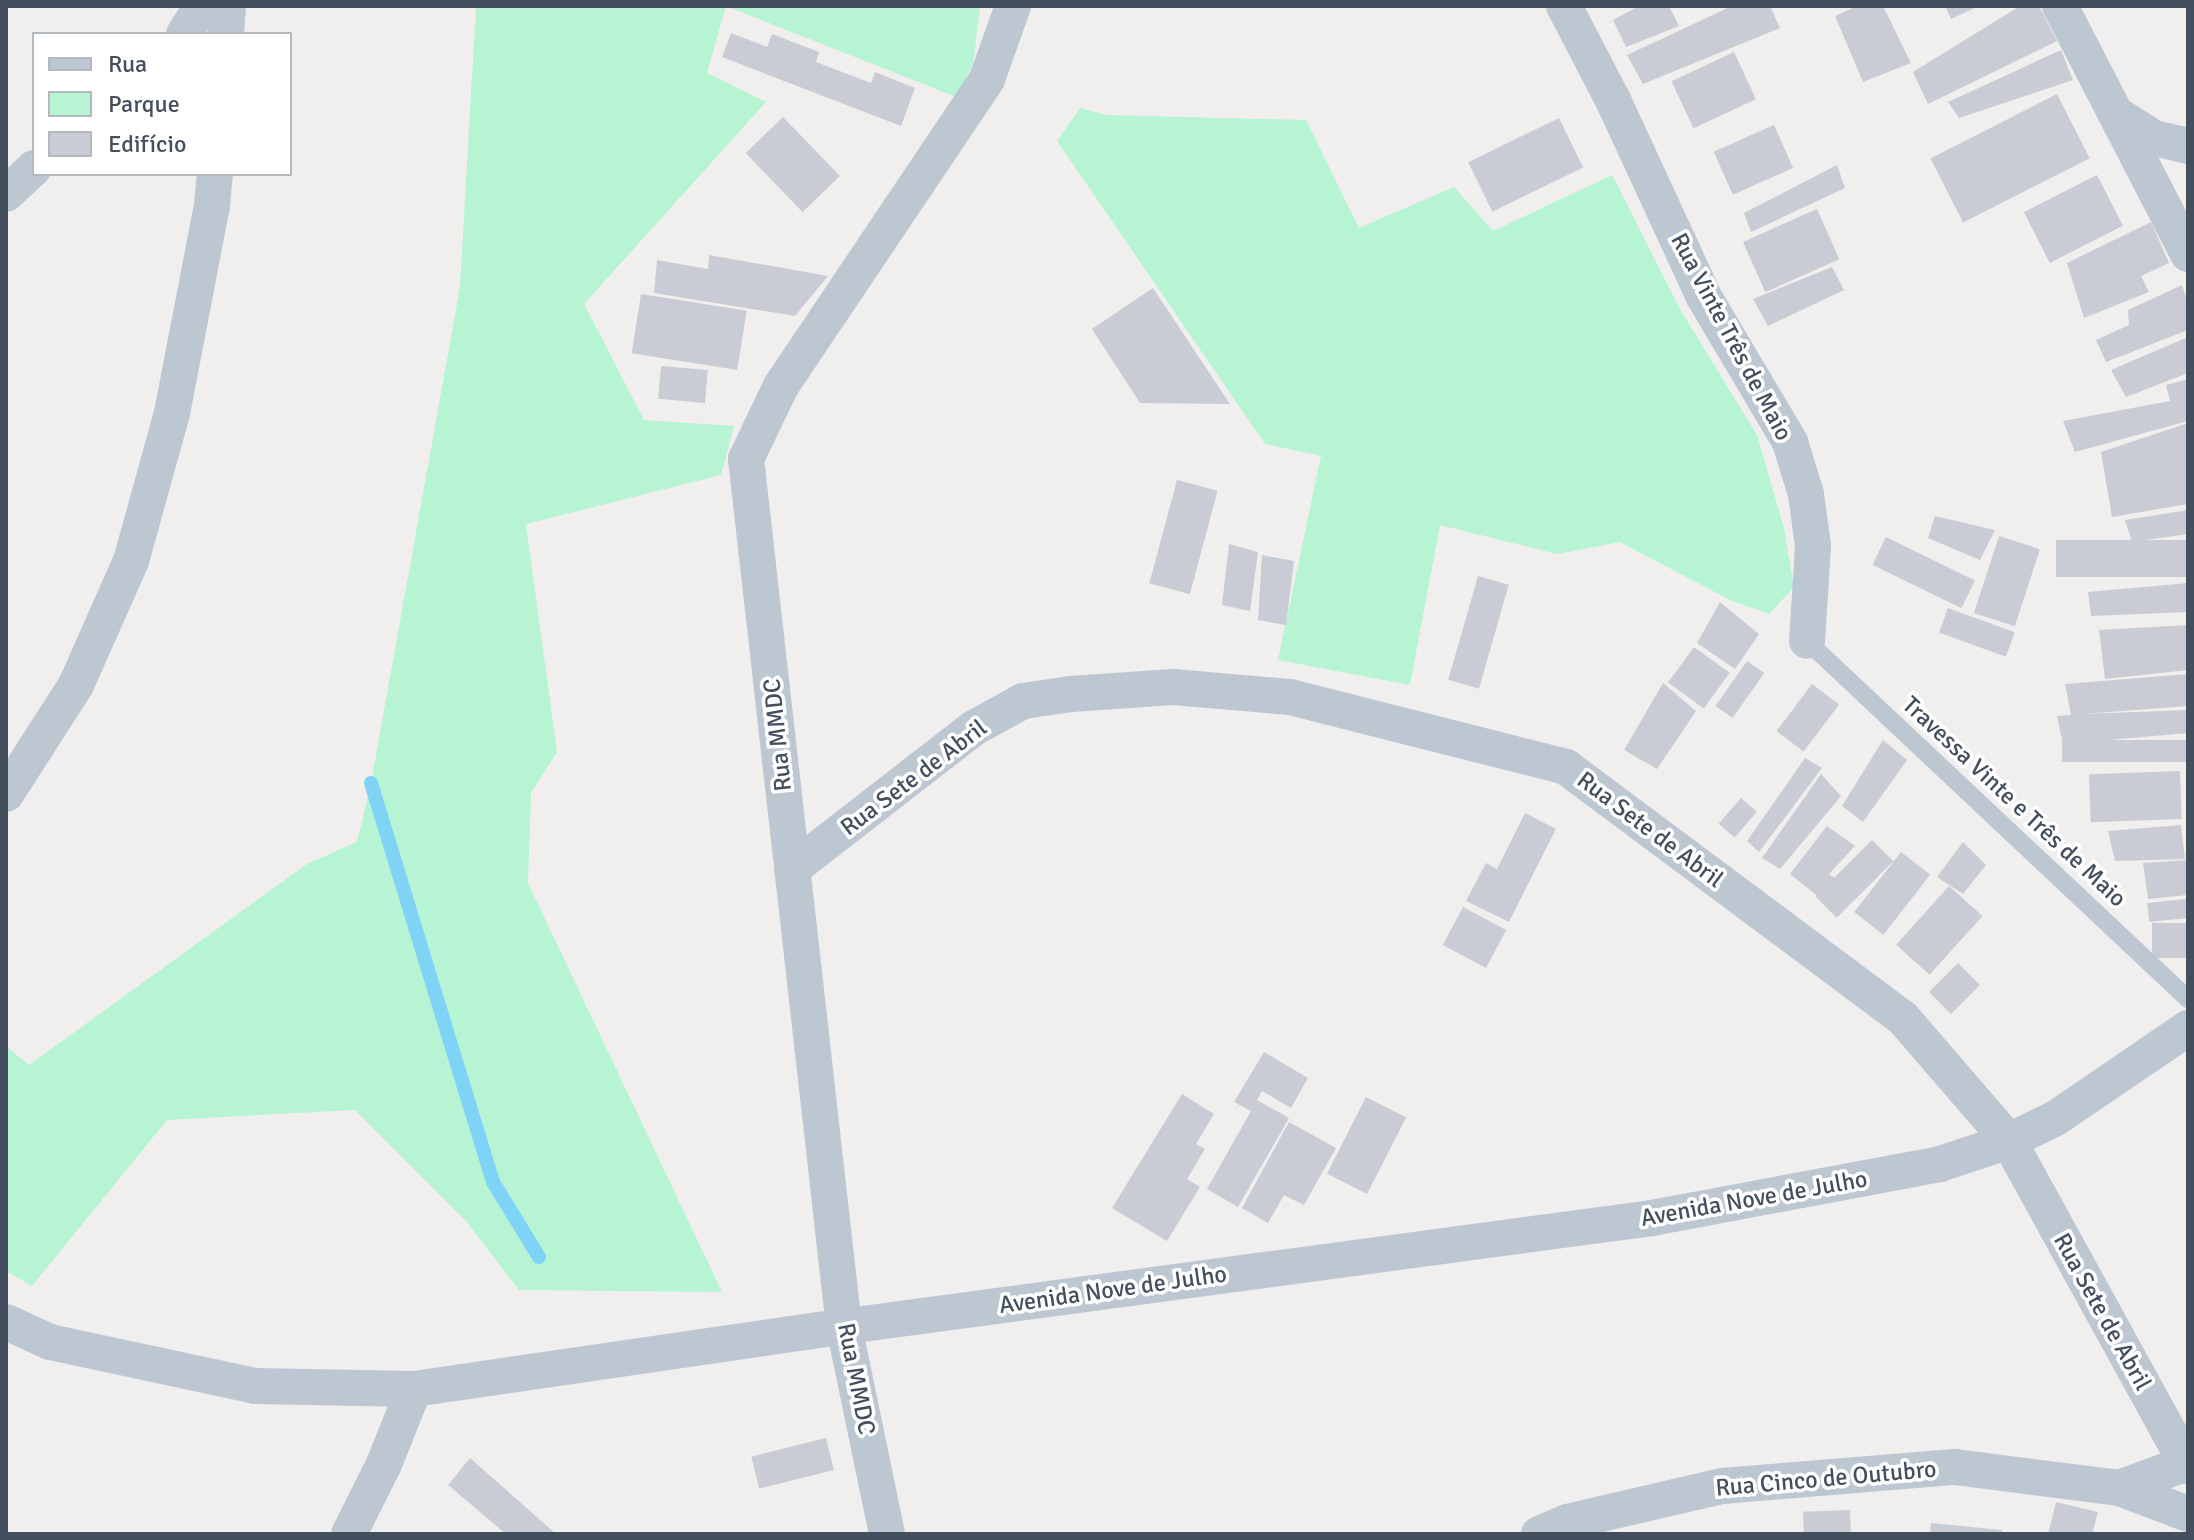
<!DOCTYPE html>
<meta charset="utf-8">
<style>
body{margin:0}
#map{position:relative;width:2194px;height:1540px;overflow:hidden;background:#f1eeee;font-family:Signika,sans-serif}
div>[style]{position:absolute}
.green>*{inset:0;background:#b7f4d4}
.stream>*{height:14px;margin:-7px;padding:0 7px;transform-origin:7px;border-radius:7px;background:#7fd3f6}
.building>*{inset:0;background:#c9ccd4;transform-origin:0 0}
.service>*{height:18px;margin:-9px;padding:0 9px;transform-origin:9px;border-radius:9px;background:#bdc7d2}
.minor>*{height:36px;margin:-18px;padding:0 18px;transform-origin:18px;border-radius:18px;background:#bdc7d2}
span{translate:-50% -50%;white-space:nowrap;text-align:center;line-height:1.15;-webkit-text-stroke:7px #fff;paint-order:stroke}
.street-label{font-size:24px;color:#444f5e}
.frame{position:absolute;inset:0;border:8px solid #444f5e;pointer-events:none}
.legend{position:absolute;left:32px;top:32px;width:260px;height:144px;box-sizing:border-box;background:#fff;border:2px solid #b4b9bf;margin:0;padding:10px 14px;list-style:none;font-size:24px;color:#444f5e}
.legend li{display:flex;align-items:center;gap:16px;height:40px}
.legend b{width:40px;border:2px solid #b4b9bf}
</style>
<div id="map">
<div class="green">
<div style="clip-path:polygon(476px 6px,980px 6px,973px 65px,956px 97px,726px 6px,707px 73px,766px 102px,584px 304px,644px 420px,734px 426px,721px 475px,526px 524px,557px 752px,531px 793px,528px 883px,722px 1292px,519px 1290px,466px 1221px,355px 1110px,167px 1120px,32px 1286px,6px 1271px,6px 1046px,29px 1065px,307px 864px,357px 842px,371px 783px,460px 287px)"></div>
<div style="clip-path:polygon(1080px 108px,1107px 115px,1306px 120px,1359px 228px,1454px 187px,1493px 231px,1612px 175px,1680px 309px,1757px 435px,1784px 528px,1794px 587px,1769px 614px,1730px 600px,1620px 542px,1557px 554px,1440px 525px,1410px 685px,1278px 660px,1321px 456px,1265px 444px,1057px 141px)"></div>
</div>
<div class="stream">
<div style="left:371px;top:783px;width:417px;rotate:73deg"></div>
<div style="left:493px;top:1182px;width:88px;rotate:58.5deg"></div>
</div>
<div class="building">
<div style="clip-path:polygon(1639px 6px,1669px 6px,1679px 26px,1626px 47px,1613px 20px)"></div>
<div style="clip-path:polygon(1732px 6px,1770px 6px,1780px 28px,1643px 84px,1627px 55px)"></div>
<div style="clip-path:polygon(1857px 6px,1883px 6px,1911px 63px,1863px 82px,1835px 16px)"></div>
<div style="clip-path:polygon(1945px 6px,1979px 6px,1951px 19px)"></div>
<div style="clip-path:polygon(2020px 6px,2039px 6px,2057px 41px,1928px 104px,1913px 72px)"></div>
<div style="clip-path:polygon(731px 33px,767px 47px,772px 34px,819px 52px,816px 62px,871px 83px,875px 72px,915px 88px,901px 126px,722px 57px)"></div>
<div style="clip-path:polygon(2061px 50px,2073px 80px,1959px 118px,1948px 102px)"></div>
<div style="left:1734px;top:52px;width:52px;height:69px;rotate:65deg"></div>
<div style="left:2057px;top:94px;width:72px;height:142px;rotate:63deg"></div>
<div style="left:783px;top:117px;width:82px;height:52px;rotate:46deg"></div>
<div style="left:1559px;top:118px;width:55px;height:101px;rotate:64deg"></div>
<div style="left:1774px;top:125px;width:47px;height:66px;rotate:66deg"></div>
<div style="clip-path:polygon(1837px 165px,1845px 188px,1751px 232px,1744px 213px)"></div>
<div style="left:2097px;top:175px;width:57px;height:82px;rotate:63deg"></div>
<div style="left:1817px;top:209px;width:55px;height:81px;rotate:66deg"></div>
<div style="clip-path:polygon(2151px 222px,2169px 263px,2141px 276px,2149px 292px,2084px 318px,2067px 263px)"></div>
<div style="clip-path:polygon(709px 255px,828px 276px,795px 316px,654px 293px,657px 260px,708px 269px)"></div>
<div style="clip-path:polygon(1832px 267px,1844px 290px,1768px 326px,1753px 299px)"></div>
<div style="clip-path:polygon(2182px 285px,2188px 303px,2188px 330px,2106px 362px,2096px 340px,2129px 325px,2128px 310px)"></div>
<div style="clip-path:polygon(1153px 288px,1230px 404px,1140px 403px,1092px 329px)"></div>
<div style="left:641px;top:294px;width:107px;height:60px;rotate:9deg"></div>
<div style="clip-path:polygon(2188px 337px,2188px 373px,2126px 397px,2111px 370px)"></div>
<div style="left:661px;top:366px;width:47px;height:33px;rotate:5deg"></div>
<div style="clip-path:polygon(2188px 379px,2188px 421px,2075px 452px,2063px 421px,2170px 401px,2166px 385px)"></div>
<div style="clip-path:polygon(2188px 423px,2188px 504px,2112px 517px,2101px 452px)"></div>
<div style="left:1177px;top:480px;width:42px;height:107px;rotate:15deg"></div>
<div style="clip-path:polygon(2188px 510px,2188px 534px,2132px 542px,2125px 520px)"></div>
<div style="clip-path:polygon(1935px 516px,1995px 530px,1980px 560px,1928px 538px)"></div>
<div style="left:1999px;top:536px;width:43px;height:81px;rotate:18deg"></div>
<div style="left:1886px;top:537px;width:99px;height:31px;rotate:26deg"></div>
<div style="left:2188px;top:540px;width:37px;height:132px;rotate:90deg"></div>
<div style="clip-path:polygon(1229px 544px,1258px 552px,1250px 611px,1222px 605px)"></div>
<div style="clip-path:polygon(1262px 555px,1294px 561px,1286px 625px,1258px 620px)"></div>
<div style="left:1478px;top:576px;width:32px;height:108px;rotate:16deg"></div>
<div style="clip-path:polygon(2188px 583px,2188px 612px,2091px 616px,2088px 592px)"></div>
<div style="clip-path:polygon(1720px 602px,1759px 634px,1735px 669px,1697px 643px)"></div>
<div style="left:1948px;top:608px;width:71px;height:26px;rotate:20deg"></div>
<div style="clip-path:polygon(2188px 625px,2188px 670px,2105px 679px,2099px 630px)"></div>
<div style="left:1694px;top:647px;width:44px;height:44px;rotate:36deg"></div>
<div style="left:1747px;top:661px;width:21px;height:55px;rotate:35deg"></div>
<div style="clip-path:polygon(2188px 674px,2188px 706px,2083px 714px,2188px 710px,2188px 733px,2063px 744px,2057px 716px,2071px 715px,2065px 684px)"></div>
<div style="clip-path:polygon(1663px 683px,1696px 711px,1657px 769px,1624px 750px)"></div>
<div style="left:1812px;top:684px;width:34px;height:59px;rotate:37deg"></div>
<div style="clip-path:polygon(1883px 740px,1907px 760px,1863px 822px,1842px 806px)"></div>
<div style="left:2188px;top:740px;width:22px;height:126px;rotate:90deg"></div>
<div style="clip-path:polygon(1805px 758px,1822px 768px,1759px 852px,1747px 841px)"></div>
<div style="left:2180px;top:771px;width:48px;height:91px;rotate:88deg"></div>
<div style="clip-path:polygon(1821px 774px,1841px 796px,1780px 869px,1762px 858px)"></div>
<div style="left:1741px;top:798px;width:21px;height:34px;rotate:41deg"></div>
<div style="clip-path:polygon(1525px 813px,1556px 829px,1509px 922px,1466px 901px,1486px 863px,1497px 869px)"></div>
<div style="clip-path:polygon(2181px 825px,2185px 859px,2115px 861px,2108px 831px)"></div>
<div style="clip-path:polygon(1827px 826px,1855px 846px,1829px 874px,1838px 881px,1825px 902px,1790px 874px)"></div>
<div style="left:1872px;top:840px;width:30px;height:80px;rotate:45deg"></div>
<div style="clip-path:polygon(1963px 842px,1986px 865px,1963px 894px,1937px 877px)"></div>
<div style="left:1901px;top:852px;width:37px;height:76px;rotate:38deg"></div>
<div style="clip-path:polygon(2188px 860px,2188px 895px,2148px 899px,2143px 863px)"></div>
<div style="left:1949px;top:886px;width:45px;height:79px;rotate:42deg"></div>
<div style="left:2186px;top:899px;width:19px;height:39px;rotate:84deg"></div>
<div style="left:1463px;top:907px;width:49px;height:43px;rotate:28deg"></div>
<div style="left:2188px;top:923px;width:35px;height:36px;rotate:90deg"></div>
<div style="left:1958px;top:963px;width:31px;height:41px;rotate:45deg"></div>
<div style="clip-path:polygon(1264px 1052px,1308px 1078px,1291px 1108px,1262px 1091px,1257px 1100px,1289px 1118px,1238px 1207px,1207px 1189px,1251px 1111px,1234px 1102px)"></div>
<div style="clip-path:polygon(1182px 1094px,1214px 1114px,1196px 1144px,1205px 1149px,1187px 1179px,1200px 1187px,1167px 1241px,1112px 1208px)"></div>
<div style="left:1366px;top:1097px;width:45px;height:86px;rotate:27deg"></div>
<div style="clip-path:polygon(1289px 1122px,1336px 1148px,1304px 1205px,1284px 1195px,1268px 1223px,1242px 1208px)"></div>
<div style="left:826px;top:1438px;width:33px;height:77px;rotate:76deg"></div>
<div style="clip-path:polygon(470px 1458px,556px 1534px,506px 1534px,448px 1485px)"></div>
<div style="clip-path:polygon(2056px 1502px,2098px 1512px,2092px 1534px,2048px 1534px)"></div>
<div style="left:1850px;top:1510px;width:24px;height:47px;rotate:88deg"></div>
<div style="clip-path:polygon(1931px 1523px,2002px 1530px,2001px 1534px,1930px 1534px)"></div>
</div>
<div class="service">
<div style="left:1807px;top:641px;width:523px;rotate:43.22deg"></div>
</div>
<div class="minor">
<div style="left:1564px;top:6px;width:106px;rotate:62.5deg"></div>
<div style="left:1613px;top:100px;width:217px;rotate:65.2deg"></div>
<div style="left:1704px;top:297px;width:169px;rotate:59.3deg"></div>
<div style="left:1790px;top:442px;width:54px;rotate:72.9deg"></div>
<div style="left:1806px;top:494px;width:52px;rotate:82.3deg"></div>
<div style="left:1813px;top:546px;width:95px;rotate:93.6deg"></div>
<div style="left:2060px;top:6px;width:279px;rotate:62.7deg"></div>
<div style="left:184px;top:34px;width:33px;rotate:-57deg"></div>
<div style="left:226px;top:34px;width:28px;rotate:-86deg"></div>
<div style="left:2116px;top:114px;width:45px;rotate:32.3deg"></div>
<div style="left:2154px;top:138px;width:35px;rotate:13deg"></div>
<div style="left:6px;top:194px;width:38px;rotate:-43deg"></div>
<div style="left:6px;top:794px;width:130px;rotate:-57.3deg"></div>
<div style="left:76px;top:685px;width:136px;rotate:-66.1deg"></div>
<div style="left:131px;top:561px;width:154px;rotate:-74.5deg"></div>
<div style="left:172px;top:413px;width:211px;rotate:-79.1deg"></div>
<div style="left:212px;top:206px;width:32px;rotate:-85deg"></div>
<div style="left:792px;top:869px;width:230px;rotate:-37.8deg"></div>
<div style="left:974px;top:728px;width:56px;rotate:-28.9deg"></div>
<div style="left:1023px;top:701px;width:49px;rotate:-8.3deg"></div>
<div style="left:1071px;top:694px;width:102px;rotate:-3.9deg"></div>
<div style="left:1173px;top:687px;width:117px;rotate:4.9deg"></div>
<div style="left:1290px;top:697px;width:285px;rotate:14.2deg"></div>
<div style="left:1566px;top:767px;width:419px;rotate:36.7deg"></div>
<div style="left:1902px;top:1017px;width:164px;rotate:49.2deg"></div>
<div style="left:2009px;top:1141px;width:371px;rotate:61.2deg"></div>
<div style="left:6px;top:1322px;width:48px;rotate:24.4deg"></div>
<div style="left:50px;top:1342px;width:210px;rotate:12.1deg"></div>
<div style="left:255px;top:1386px;width:159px;rotate:1.1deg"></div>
<div style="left:414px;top:1389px;width:408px;rotate:-8.3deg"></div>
<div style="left:818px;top:1330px;width:841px;rotate:-7.65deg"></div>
<div style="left:1652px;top:1218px;width:293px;rotate:-10.6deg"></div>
<div style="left:1940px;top:1164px;width:73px;rotate:-18.4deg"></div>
<div style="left:2009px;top:1141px;width:52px;rotate:-26.1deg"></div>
<div style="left:2056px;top:1118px;width:160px;rotate:-34.3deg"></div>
<div style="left:2187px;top:1463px;width:72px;rotate:159.8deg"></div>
<div style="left:2119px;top:1488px;width:74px;rotate:20.6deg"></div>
<div style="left:349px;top:1534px;width:78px;rotate:-63.4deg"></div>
<div style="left:384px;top:1464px;width:81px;rotate:-68.2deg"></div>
<div style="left:887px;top:1534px;width:211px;rotate:-101.7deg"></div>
<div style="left:844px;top:1327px;width:874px;rotate:-96.44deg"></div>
<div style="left:746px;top:459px;width:81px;rotate:-64.4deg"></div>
<div style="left:781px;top:386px;width:370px;rotate:-56.1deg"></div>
<div style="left:987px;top:79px;width:77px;rotate:-70.4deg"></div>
<div style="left:1539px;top:1534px;width:30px;rotate:-23deg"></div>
<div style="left:1567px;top:1522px;width:159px;rotate:-13.1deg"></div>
<div style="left:1722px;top:1486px;width:234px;rotate:-4.7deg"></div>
<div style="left:1955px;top:1467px;width:165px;rotate:7.3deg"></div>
</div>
<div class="street-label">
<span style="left:1731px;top:337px;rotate:62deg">Rua Vinte Três de Maio</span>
<span style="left:778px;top:735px;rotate:-96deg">Rua MMDC</span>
<span style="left:914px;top:778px;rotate:-37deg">Rua Sete de Abril</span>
<span style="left:2014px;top:802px;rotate:43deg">Travessa Vinte e Três de Maio</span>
<span style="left:1650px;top:830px;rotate:37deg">Rua Sete de Abril</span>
<span style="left:1754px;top:1199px;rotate:-10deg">Avenida Nove de Julho</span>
<span style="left:1113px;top:1290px;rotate:-8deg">Avenida Nove de Julho</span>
<span style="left:2102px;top:1312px;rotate:61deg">Rua Sete de Abril</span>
<span style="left:856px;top:1379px;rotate:79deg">Rua MMDC</span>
<span style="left:1826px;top:1479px;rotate:-5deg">Rua Cinco de Outubro</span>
</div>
<div class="frame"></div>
<ul class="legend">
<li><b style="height:10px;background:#bdc7d2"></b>Rua</li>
<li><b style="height:22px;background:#b7f4d4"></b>Parque</li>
<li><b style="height:22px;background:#c9ccd4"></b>Edifício</li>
</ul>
</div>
